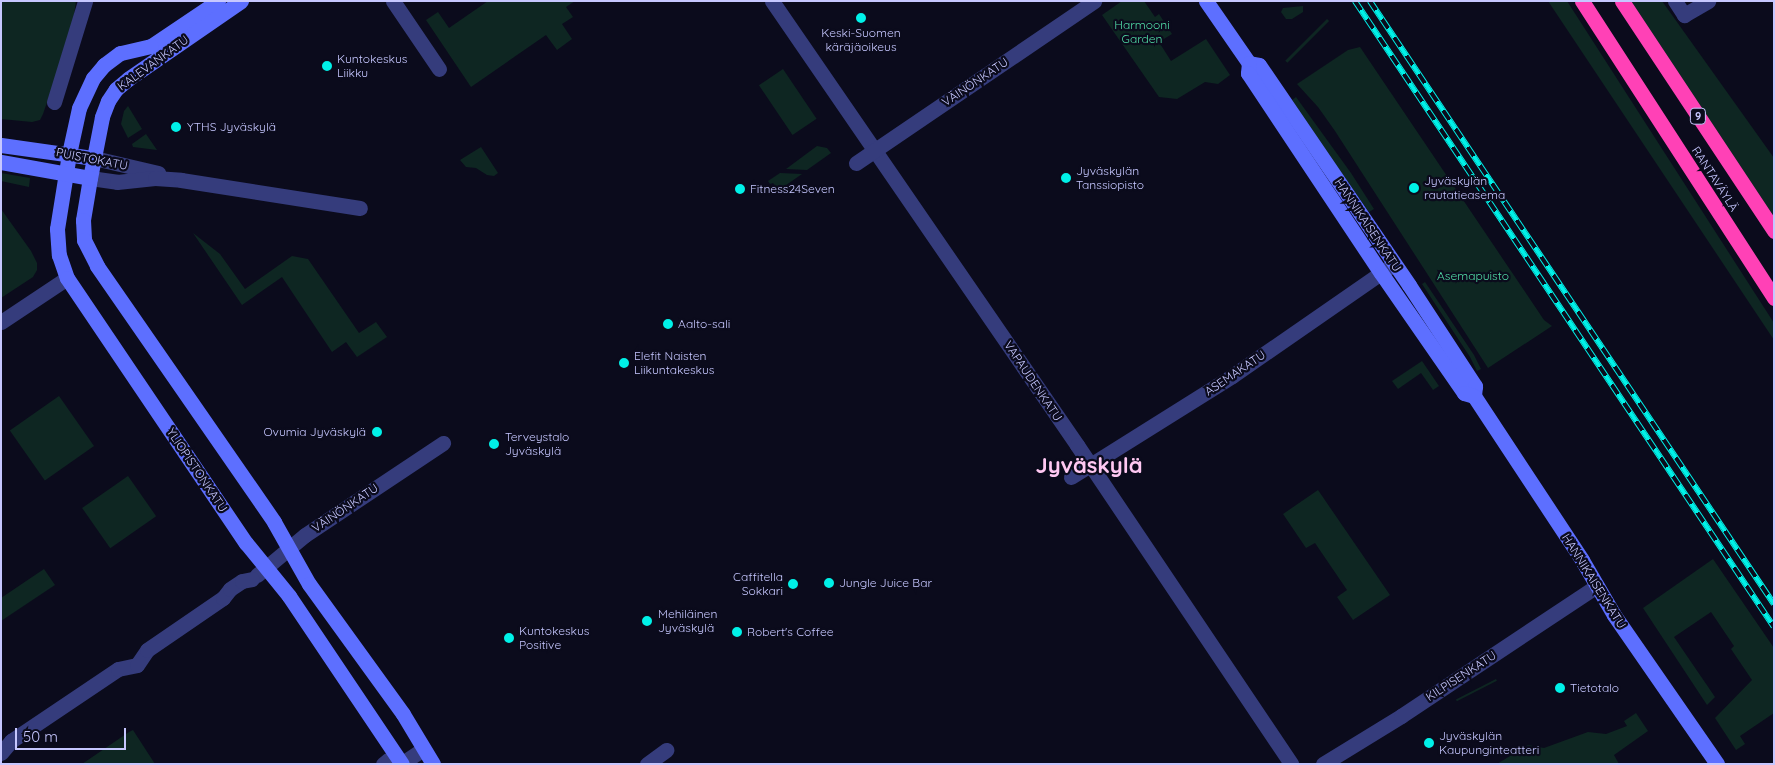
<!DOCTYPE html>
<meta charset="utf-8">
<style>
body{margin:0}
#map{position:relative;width:1775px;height:765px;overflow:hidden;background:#0b0b1c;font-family:Quicksand,sans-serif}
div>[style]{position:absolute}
.green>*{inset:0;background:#0e2622;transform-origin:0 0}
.street>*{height:15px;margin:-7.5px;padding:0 7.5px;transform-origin:7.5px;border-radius:7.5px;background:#353c7c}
.secondary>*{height:15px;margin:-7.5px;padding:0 7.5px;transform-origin:7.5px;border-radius:7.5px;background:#5d6fff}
.highway>*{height:15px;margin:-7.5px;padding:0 7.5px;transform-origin:7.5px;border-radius:7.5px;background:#ff41b6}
.rail>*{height:5.5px;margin-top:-2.75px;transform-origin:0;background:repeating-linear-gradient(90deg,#0b0b1c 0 11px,#00f1e8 0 22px);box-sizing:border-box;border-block:1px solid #00f1e8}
.dots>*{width:14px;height:14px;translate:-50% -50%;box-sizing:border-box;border:2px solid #0b0b1c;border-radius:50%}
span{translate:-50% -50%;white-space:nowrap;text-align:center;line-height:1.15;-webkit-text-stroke:4.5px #0b0b1c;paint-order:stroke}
.shield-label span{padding:1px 4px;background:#0b0b1c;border:1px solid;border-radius:4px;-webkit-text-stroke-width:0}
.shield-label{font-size:11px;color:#c6c7ff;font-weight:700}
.park-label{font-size:12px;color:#52dfa8}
.poi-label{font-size:12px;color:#c6c7ff}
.left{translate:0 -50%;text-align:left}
.right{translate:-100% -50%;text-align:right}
.street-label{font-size:12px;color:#c6c7ff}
.town-label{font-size:22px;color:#ffc8f2;font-weight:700}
.frame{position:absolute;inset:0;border:2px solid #c6c7ff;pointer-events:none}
.scale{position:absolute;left:15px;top:728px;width:111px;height:22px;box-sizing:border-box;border:2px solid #c6c7ff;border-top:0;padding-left:6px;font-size:15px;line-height:18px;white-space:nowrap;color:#c6c7ff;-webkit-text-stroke:4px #0b0b1c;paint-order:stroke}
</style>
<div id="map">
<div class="green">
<div style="clip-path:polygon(1px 1px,76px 1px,72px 29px,43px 114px,40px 120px,32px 122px,1px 119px)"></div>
<div style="clip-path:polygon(488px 1px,575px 1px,566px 7px,573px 17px,562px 24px,572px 39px,557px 50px,546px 35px,471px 87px,426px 20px,438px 12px,449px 28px)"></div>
<div style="clip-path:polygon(1122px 1px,1144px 1px,1155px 17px,1159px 14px,1172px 34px,1159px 42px,1171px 61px,1206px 39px,1230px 75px,1218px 84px,1205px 82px,1177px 99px,1159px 97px,1102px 15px)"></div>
<div style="clip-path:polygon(1548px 1px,1567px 1px,1774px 323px,1774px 340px)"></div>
<div style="clip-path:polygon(1631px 1px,1662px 1px,1774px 158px,1774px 217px)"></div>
<div style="clip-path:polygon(1303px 6px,1303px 12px,1292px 19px,1286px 19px,1281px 12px,1283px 8px)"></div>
<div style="left:1327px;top:19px;width:3px;height:59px;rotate:45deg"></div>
<div style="clip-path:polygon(1360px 47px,1544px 320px,1552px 326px,1488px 368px,1335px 131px,1318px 107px,1297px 84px,1348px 50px)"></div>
<div style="left:783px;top:69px;width:60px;height:29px;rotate:56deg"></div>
<div style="clip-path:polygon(1296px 97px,1351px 173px,1374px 209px,1369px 212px,1336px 165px,1292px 100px)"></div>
<div style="clip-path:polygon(128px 106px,142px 129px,128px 138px,121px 124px,124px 111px)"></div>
<div style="clip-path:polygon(146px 134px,157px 150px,133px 147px,132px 144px)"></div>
<div style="clip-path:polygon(817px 146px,827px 148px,831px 153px,807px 170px,786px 169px)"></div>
<div style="clip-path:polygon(481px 147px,498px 173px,494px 176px,487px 175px,476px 168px,466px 167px,460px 160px)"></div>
<div style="clip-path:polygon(1px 173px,30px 178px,29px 187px,1px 181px)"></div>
<div style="clip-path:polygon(780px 173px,802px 174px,779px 190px,773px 183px,770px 184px,768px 181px)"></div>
<div style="clip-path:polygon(1px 209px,31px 251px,37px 263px,37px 270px,33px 277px,1px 298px)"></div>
<div style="clip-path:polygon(193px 233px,220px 254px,245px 289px,292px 256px,308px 259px,359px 333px,376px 322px,387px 337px,357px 357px,346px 342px,332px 352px,282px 277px,242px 305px)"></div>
<div style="clip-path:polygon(1425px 282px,1474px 355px,1481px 369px,1477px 371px,1470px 357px,1422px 284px)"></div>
<div style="clip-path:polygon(1422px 361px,1439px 386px,1433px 390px,1421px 373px,1398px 389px,1392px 381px)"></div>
<div style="left:59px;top:396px;width:61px;height:60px;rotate:55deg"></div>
<div style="left:128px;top:476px;width:49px;height:56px;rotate:55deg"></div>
<div style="clip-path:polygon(1318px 490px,1390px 595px,1353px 620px,1337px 597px,1347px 590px,1315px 543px,1306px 548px,1283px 514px)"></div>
<div style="clip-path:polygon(1713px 559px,1774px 648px,1774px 713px,1740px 736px,1745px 744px,1736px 750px,1715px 718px,1752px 680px,1731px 649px,1734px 646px,1711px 612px,1674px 637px,1715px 697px,1707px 705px,1643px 608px)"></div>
<div style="clip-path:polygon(44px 569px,55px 585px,1px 621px,1px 598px)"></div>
<div style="left:1496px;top:679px;width:2px;height:45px;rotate:63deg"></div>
<div style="clip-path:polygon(1636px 713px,1648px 731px,1614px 755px,1619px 764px,1497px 764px,1528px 745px,1544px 748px,1588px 732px,1606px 734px,1627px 726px,1624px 721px)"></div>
<div style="clip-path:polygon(133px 730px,155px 764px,82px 764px,129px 732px)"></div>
</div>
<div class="street">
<div style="left:393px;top:1px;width:82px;rotate:55.9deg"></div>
<div style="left:772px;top:1px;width:539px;rotate:55.51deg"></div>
<div style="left:1077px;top:445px;width:384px;rotate:56.1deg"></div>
<div style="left:1675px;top:1px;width:17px;rotate:57deg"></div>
<div style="left:1684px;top:15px;width:28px;rotate:-30deg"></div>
<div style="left:54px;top:102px;width:106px;rotate:-72.9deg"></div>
<div style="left:94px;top:158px;width:66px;rotate:13.2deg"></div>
<div style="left:856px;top:163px;width:288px;rotate:-34.2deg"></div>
<div style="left:90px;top:178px;width:27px;rotate:8deg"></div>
<div style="left:117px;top:182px;width:38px;rotate:-6deg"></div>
<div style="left:155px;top:178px;width:26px;rotate:4deg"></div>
<div style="left:181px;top:180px;width:181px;rotate:8.9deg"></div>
<div style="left:1px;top:322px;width:79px;rotate:-33.7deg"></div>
<div style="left:1071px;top:477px;width:190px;rotate:-32.1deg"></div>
<div style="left:1232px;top:376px;width:193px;rotate:-34.7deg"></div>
<div style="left:257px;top:575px;width:62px;rotate:-39.8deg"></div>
<div style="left:305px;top:535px;width:166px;rotate:-33.7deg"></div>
<div style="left:1px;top:753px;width:16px;rotate:-50deg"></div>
<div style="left:11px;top:741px;width:129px;rotate:-33.9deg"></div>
<div style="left:118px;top:669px;width:19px;rotate:-12deg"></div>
<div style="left:137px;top:665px;width:18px;rotate:-56deg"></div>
<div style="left:147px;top:650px;width:92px;rotate:-34.4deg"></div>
<div style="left:223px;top:598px;width:11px;rotate:-52deg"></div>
<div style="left:230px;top:589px;width:14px;rotate:-34deg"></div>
<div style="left:242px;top:581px;width:10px;rotate:-11deg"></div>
<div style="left:383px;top:764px;width:6px;rotate:-39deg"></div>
<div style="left:388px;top:760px;width:14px;rotate:8deg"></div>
<div style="left:401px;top:764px;width:27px;rotate:-34deg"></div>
<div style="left:647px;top:764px;width:24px;rotate:-36deg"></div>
<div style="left:1323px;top:764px;width:92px;rotate:-31.6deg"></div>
<div style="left:1401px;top:716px;width:235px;rotate:-33.6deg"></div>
</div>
<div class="secondary">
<div style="left:218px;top:1px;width:81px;rotate:146.1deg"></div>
<div style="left:151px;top:46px;width:32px;rotate:167deg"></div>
<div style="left:120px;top:53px;width:20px;rotate:143deg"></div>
<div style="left:104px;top:65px;width:17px;rotate:130deg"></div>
<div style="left:93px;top:78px;width:33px;rotate:115deg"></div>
<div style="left:79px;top:108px;width:47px;rotate:102.3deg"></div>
<div style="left:69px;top:154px;width:76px;rotate:99.1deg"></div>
<div style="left:57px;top:229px;width:26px;rotate:86deg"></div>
<div style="left:59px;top:255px;width:24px;rotate:71deg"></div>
<div style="left:67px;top:278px;width:320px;rotate:56deg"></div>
<div style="left:246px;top:543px;width:68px;rotate:50.9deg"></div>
<div style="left:289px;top:596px;width:202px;rotate:56.1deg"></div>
<div style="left:241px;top:1px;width:137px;rotate:145.4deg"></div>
<div style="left:128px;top:79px;width:16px;rotate:140deg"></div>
<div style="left:116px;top:89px;width:14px;rotate:124deg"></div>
<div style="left:108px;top:101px;width:17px;rotate:111deg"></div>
<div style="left:102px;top:117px;width:62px;rotate:101.1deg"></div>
<div style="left:90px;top:178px;width:43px;rotate:99.5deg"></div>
<div style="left:83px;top:220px;width:20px;rotate:87deg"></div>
<div style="left:84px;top:240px;width:29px;rotate:63deg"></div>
<div style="left:97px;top:266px;width:311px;rotate:55.3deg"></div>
<div style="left:274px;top:522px;width:71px;rotate:60.6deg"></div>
<div style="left:309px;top:584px;width:160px;rotate:54.1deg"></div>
<div style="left:403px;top:714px;width:58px;rotate:59deg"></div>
<div style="left:1206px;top:1px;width:75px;rotate:55.3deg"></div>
<div style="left:1249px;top:63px;width:10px;rotate:11deg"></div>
<div style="left:1259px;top:65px;width:266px;rotate:55.7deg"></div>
<div style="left:1409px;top:285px;width:121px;rotate:56.8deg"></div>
<div style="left:1475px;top:386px;width:10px;rotate:96deg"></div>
<div style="left:1474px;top:396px;width:196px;rotate:56.6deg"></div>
<div style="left:1582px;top:560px;width:64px;rotate:59.8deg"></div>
<div style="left:1614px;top:615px;width:181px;rotate:55.3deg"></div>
<div style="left:1249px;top:63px;width:10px;rotate:96deg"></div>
<div style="left:1248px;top:73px;width:240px;rotate:56.4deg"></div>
<div style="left:1381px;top:273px;width:146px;rotate:55.3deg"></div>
<div style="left:1464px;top:393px;width:10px;rotate:17deg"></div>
<div style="left:1px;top:145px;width:94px;rotate:8deg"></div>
<div style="left:1px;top:162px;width:90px;rotate:10.2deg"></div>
</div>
<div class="highway">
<div style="left:1582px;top:1px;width:354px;rotate:57.1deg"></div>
<div style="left:1622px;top:1px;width:276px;rotate:56.5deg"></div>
</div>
<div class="rail">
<div style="left:1355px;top:1px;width:753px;rotate:56.2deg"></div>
<div style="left:1370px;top:1px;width:726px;rotate:56.18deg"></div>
</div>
<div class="dots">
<div style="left:861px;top:18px;background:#00f1e8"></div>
<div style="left:327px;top:66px;background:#00f1e8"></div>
<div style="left:176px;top:127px;background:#00f1e8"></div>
<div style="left:1066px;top:178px;background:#00f1e8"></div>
<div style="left:1414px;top:188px;background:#00f1e8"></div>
<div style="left:740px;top:189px;background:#00f1e8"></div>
<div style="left:668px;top:324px;background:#00f1e8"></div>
<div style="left:624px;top:363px;background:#00f1e8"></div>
<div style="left:377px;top:432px;background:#00f1e8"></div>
<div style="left:494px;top:444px;background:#00f1e8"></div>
<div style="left:829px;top:583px;background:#00f1e8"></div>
<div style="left:793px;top:584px;background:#00f1e8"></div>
<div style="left:647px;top:621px;background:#00f1e8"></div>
<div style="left:737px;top:632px;background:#00f1e8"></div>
<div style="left:509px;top:638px;background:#00f1e8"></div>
<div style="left:1560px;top:688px;background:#00f1e8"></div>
<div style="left:1429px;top:743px;background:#00f1e8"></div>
</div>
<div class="shield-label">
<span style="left:1698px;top:116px">9</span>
</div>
<div class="park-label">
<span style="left:1142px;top:32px">Harmooni<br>Garden</span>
<span style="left:1473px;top:276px">Asemapuisto</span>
</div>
<div class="poi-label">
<span style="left:861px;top:40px">Keski-Suomen<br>käräjäoikeus</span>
<span class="left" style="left:337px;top:66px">Kuntokeskus<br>Liikku</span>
<span class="left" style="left:187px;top:127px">YTHS Jyväskylä</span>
<span class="left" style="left:1076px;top:178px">Jyväskylän<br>Tanssiopisto</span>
<span class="left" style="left:1424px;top:188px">Jyväskylän<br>rautatieasema</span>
<span class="left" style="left:750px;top:189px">Fitness24Seven</span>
<span class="left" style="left:678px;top:324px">Aalto-sali</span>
<span class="left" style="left:634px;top:363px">Elefit Naisten<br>Liikuntakeskus</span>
<span class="right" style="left:366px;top:432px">Ovumia Jyväskylä</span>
<span class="left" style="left:505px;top:444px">Terveystalo<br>Jyväskylä</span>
<span class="right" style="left:783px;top:584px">Caffitella<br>Sokkari</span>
<span class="left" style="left:839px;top:583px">Jungle Juice Bar</span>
<span class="left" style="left:658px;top:621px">Mehiläinen<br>Jyväskylä</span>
<span class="left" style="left:519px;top:638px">Kuntokeskus<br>Positive</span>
<span class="left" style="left:747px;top:632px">Robert's Coffee</span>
<span class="left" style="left:1570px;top:688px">Tietotalo</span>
<span class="left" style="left:1439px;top:743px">Jyväskylän<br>Kaupunginteatteri</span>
</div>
<div class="street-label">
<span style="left:153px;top:63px;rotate:-36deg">KALEVANKATU</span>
<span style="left:975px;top:82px;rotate:-34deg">VÄINÖNKATU</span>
<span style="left:92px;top:159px;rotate:11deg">PUISTOKATU</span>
<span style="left:1715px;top:179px;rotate:57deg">RANTAVÄYLÄ</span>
<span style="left:1368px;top:225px;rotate:56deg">HANNIKAISENKATU</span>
<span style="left:1235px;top:373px;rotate:-34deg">ASEMAKATU</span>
<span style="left:1033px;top:381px;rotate:56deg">VAPAUDENKATU</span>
<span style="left:197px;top:470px;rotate:56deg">YLIOPISTONKATU</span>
<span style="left:345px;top:508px;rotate:-34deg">VÄINÖNKATU</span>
<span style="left:1594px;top:581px;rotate:58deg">HANNIKAISENKATU</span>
<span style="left:1461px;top:676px;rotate:-33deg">KILPISENKATU</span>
</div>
<div class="town-label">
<span style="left:1089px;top:466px">Jyväskylä</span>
</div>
<div class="frame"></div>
<div class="scale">50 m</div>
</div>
